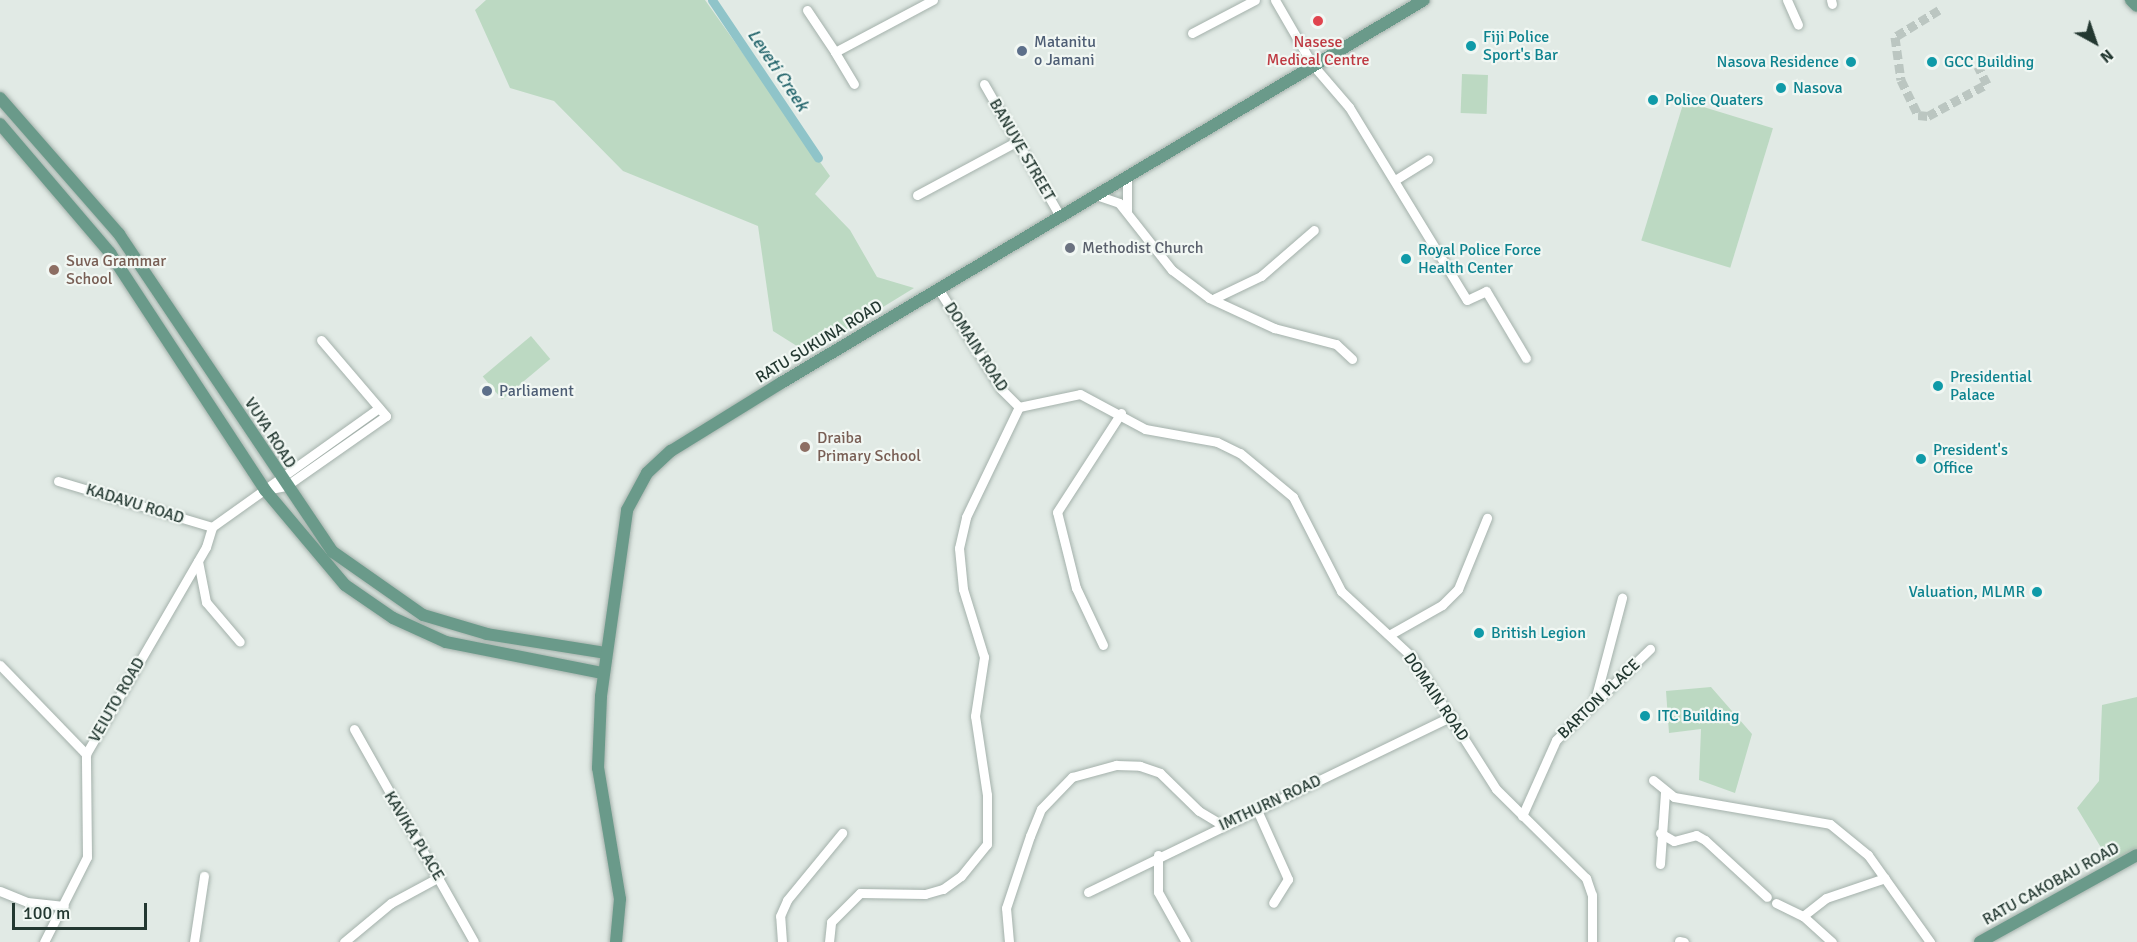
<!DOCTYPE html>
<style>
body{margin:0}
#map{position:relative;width:2137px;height:942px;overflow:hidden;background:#e1eae5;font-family:Signika,sans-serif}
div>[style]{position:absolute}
.green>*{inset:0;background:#bcd9c2;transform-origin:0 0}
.canal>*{height:9px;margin:-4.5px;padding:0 4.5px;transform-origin:4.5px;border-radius:4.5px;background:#8fc4c9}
.minor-tunnel>*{height:9px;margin-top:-4.5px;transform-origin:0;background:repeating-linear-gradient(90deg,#bbc6c1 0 9px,transparent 0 13.5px)}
.roads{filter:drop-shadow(0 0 2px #a4b1ab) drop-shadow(0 0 2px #a4b1ab)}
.minor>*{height:9px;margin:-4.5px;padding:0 4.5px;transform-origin:4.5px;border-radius:4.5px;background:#fff}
.major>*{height:12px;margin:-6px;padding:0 6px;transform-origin:6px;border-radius:6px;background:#6a9a8a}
.dots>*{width:16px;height:16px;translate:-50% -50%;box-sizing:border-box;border:3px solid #f1f7f3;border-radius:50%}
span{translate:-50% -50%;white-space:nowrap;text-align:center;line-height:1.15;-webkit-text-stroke:4.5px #f1f7f3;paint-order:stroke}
.culture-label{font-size:16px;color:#0d838f}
.left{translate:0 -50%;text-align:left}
.right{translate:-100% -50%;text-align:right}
.service-label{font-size:16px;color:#4e5e75}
.health-label{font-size:16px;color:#be3a42}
.street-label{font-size:16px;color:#233831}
.worship-label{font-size:16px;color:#5b616d}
.education-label{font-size:16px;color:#785e54}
.water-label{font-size:18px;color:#25666d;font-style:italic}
.north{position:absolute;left:2065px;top:12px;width:60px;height:60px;-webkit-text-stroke:4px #f1f7f3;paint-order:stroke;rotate:140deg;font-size:16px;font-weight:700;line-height:24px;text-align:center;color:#233831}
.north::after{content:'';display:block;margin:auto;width:21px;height:27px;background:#233831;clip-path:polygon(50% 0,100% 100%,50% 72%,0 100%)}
.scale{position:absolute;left:12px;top:903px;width:135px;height:27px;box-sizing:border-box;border:3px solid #233831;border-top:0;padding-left:8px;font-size:18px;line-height:21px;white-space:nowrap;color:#233831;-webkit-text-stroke:4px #f1f7f3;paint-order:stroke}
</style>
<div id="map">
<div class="green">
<div style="clip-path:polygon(486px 0,705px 0,830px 176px,815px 194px,850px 230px,877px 277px,914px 288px,808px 353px,773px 331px,758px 226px,623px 171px,554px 101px,510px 88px,475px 10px)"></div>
<div style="left:1462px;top:74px;width:26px;height:39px;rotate:2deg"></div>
<div style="left:1684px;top:101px;width:93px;height:146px;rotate:17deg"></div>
<div style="left:531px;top:336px;width:30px;height:63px;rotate:50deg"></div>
<div style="clip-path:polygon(1711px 687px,1752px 734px,1735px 793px,1699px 780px,1701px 729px,1669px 733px,1666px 691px)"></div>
<div style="clip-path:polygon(2137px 697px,2137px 849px,2111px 864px,2077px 808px,2099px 781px,2102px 705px)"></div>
</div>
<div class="canal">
<div style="left:712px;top:0;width:190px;rotate:56.1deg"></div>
</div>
<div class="minor-tunnel">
<div style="left:1939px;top:10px;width:52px;rotate:148.5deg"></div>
<div style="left:1895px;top:37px;width:43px;rotate:82.1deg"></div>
<div style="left:1901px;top:80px;width:39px;rotate:64deg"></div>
<div style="left:1918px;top:115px;width:10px;rotate:6deg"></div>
<div style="left:1928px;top:116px;width:67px;rotate:-28.5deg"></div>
<div style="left:1987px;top:84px;width:20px;rotate:-117deg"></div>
</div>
<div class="roads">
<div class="minor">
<div style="left:1275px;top:0;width:74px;rotate:60deg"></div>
<div style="left:1312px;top:64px;width:57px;rotate:49.3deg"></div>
<div style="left:1349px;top:107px;width:226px;rotate:58.6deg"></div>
<div style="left:1467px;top:300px;width:21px;rotate:-25deg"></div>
<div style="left:1486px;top:291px;width:78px;rotate:59.2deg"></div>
<div style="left:1787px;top:0;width:27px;rotate:66deg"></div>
<div style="left:1831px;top:0;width:4px;rotate:76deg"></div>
<div style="left:807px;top:10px;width:50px;rotate:56.3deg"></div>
<div style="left:1192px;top:33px;width:71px;rotate:-27.6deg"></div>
<div style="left:854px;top:84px;width:37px;rotate:-121deg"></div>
<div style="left:835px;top:52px;width:111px;rotate:-28deg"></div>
<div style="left:984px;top:84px;width:152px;rotate:60.1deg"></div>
<div style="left:1395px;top:180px;width:39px;rotate:-32deg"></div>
<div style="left:917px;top:195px;width:112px;rotate:-28.2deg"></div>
<div style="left:1096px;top:195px;width:24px;rotate:19deg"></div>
<div style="left:1119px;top:203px;width:85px;rotate:51.7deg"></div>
<div style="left:1172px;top:270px;width:46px;rotate:37.1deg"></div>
<div style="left:1209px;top:298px;width:72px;rotate:24.8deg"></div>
<div style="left:1274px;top:328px;width:64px;rotate:14.5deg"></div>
<div style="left:1336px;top:344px;width:22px;rotate:43deg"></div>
<div style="left:1127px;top:211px;width:35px;rotate:-90deg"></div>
<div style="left:939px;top:290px;width:117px;rotate:57.9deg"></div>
<div style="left:1001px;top:389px;width:25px;rotate:45deg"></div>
<div style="left:1019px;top:407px;width:62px;rotate:-12deg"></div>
<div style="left:1080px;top:394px;width:74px;rotate:28.3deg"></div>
<div style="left:1145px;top:429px;width:73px;rotate:10.2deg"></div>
<div style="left:1217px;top:442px;width:25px;rotate:26deg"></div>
<div style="left:1240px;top:453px;width:69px;rotate:39.7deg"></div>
<div style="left:1293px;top:497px;width:106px;rotate:62.9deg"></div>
<div style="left:1341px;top:591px;width:97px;rotate:42.9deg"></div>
<div style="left:1412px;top:657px;width:156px;rotate:57.5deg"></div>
<div style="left:1496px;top:789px;width:127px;rotate:44.7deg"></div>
<div style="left:1586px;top:878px;width:18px;rotate:71deg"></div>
<div style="left:1592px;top:895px;width:47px;rotate:90deg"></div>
<div style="left:1215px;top:298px;width:51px;rotate:-25.6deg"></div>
<div style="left:1261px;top:276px;width:70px;rotate:-41deg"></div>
<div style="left:58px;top:481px;width:161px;rotate:16.6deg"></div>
<div style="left:265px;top:490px;width:21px;rotate:-11deg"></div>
<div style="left:286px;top:486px;width:122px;rotate:-35deg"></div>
<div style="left:386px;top:416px;width:100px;rotate:-130.5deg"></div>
<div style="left:198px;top:561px;width:42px;rotate:79deg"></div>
<div style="left:206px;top:602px;width:52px;rotate:49.6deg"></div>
<div style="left:1389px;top:635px;width:61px;rotate:-29.5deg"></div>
<div style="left:1442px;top:605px;width:23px;rotate:-45deg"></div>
<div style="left:1458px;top:589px;width:77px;rotate:-67.8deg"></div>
<div style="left:1103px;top:645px;width:63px;rotate:-115.3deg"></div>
<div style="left:1076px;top:588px;width:78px;rotate:-104deg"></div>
<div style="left:1057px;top:512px;width:118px;rotate:-57.1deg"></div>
<div style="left:0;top:665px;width:124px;rotate:46deg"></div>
<div style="left:1595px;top:700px;width:106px;rotate:-75.2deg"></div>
<div style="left:354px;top:729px;width:244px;rotate:60.6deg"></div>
<div style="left:1653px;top:780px;width:27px;rotate:39deg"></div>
<div style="left:1674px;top:797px;width:158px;rotate:9.8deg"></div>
<div style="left:1830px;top:824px;width:49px;rotate:39.2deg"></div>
<div style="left:1868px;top:855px;width:107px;rotate:54.5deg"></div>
<div style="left:1257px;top:810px;width:76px;rotate:65.8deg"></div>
<div style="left:1288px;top:879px;width:28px;rotate:122deg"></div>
<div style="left:1522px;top:816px;width:83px;rotate:-65.9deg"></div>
<div style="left:1556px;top:740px;width:131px;rotate:-44.1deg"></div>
<div style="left:1660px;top:833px;width:16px;rotate:30deg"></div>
<div style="left:1674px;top:841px;width:23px;rotate:-15deg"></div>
<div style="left:1696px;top:835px;width:10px;rotate:29deg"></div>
<div style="left:1705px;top:840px;width:84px;rotate:42.6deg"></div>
<div style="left:1158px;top:855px;width:37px;rotate:90deg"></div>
<div style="left:1158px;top:892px;width:57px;rotate:60.8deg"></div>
<div style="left:1660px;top:864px;width:72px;rotate:-86deg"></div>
<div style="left:0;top:891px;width:29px;rotate:22deg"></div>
<div style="left:27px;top:902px;width:37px;rotate:6deg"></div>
<div style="left:1088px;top:892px;width:404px;rotate:-25.8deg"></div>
<div style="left:1776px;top:903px;width:30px;rotate:26deg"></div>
<div style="left:1803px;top:916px;width:39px;rotate:42deg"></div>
<div style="left:1803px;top:916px;width:29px;rotate:-38deg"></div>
<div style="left:1826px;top:898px;width:62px;rotate:-18.7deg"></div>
<div style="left:1679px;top:941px;width:5px;rotate:11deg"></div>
<div style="left:44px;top:942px;width:95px;rotate:-63.2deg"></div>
<div style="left:87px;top:857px;width:103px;rotate:-90.6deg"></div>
<div style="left:86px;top:754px;width:239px;rotate:-59.9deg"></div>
<div style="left:206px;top:547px;width:21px;rotate:-73deg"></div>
<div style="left:212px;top:527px;width:205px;rotate:-35.5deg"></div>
<div style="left:194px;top:942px;width:67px;rotate:-81.4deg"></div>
<div style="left:344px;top:942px;width:61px;rotate:-39.7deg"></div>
<div style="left:391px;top:903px;width:55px;rotate:-28.4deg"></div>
<div style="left:782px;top:942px;width:26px;rotate:-94deg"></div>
<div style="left:780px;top:916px;width:17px;rotate:-66deg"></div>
<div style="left:787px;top:900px;width:87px;rotate:-50.6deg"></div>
<div style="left:829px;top:942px;width:20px;rotate:-84deg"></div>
<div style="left:831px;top:922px;width:41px;rotate:-45deg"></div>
<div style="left:860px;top:893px;width:65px;rotate:0.9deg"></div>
<div style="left:925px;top:894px;width:19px;rotate:-16deg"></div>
<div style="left:943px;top:889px;width:22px;rotate:-36deg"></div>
<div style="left:961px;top:876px;width:41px;rotate:-50.9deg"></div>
<div style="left:987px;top:844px;width:49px;rotate:-90deg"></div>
<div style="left:987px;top:795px;width:80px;rotate:-98.6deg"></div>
<div style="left:975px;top:716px;width:60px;rotate:-81.3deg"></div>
<div style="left:984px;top:657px;width:71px;rotate:-107.2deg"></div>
<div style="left:963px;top:589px;width:41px;rotate:-95.6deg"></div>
<div style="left:959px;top:548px;width:32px;rotate:-77deg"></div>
<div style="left:966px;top:517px;width:122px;rotate:-64.3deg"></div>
<div style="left:1009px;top:942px;width:34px;rotate:-95deg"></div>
<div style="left:1006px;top:908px;width:76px;rotate:-71.6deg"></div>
<div style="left:1030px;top:836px;width:29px;rotate:-68deg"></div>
<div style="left:1041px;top:809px;width:45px;rotate:-45.9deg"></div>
<div style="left:1072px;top:777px;width:46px;rotate:-15.3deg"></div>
<div style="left:1116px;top:765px;width:24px;rotate:2deg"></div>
<div style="left:1140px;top:766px;width:21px;rotate:19deg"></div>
<div style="left:1160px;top:773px;width:54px;rotate:44.3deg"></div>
<div style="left:1199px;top:811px;width:27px;rotate:31deg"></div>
</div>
<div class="major">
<div style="left:2131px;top:0;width:8px;rotate:45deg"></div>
<div style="left:0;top:98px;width:181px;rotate:48.8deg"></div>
<div style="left:119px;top:234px;width:383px;rotate:56.1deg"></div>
<div style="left:333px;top:552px;width:110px;rotate:35deg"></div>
<div style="left:423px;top:615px;width:67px;rotate:16.5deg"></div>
<div style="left:487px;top:634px;width:120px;rotate:9.1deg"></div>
<div style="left:0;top:124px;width:170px;rotate:49.5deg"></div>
<div style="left:110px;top:253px;width:283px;rotate:56.8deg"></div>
<div style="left:265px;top:490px;width:124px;rotate:49.9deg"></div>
<div style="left:345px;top:585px;width:58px;rotate:34.5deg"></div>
<div style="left:393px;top:618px;width:58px;rotate:24.4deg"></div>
<div style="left:446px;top:642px;width:159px;rotate:11.2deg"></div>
<div style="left:616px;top:942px;width:43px;rotate:-84.7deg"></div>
<div style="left:620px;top:899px;width:133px;rotate:-99.5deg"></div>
<div style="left:598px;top:768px;width:72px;rotate:-87.6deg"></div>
<div style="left:601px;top:696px;width:188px;rotate:-82deg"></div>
<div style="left:627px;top:510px;width:42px;rotate:-61.6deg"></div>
<div style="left:647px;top:473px;width:33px;rotate:-43deg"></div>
<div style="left:671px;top:451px;width:129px;rotate:-31.7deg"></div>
<div style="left:781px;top:383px;width:748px;rotate:-30.78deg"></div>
<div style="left:1980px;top:942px;width:179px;rotate:-29deg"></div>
</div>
</div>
<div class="dots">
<div style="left:1318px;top:21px;background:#e0444e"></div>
<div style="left:1471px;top:46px;background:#0f9aa8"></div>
<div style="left:1022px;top:51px;background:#5c6f8a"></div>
<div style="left:1851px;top:62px;background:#0f9aa8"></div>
<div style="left:1932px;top:62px;background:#0f9aa8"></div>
<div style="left:1781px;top:88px;background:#0f9aa8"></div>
<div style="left:1653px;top:100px;background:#0f9aa8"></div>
<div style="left:1070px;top:248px;background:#6b7280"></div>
<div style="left:1406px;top:259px;background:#0f9aa8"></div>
<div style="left:54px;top:270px;background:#8d6e63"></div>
<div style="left:1938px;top:386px;background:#0f9aa8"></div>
<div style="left:487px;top:391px;background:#5c6f8a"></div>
<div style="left:805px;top:447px;background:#8d6e63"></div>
<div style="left:1921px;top:459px;background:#0f9aa8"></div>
<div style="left:2037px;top:592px;background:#0f9aa8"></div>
<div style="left:1479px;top:633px;background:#0f9aa8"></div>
<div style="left:1645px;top:716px;background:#0f9aa8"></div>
</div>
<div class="culture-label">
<span class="left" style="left:1483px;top:46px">Fiji Police<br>Sport's Bar</span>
<span class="right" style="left:1839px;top:62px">Nasova Residence</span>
<span class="left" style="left:1944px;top:62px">GCC Building</span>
<span class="left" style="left:1793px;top:88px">Nasova</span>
<span class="left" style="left:1665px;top:100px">Police Quaters</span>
<span class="left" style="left:1418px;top:259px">Royal Police Force<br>Health Center</span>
<span class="left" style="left:1950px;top:386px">Presidential<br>Palace</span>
<span class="left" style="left:1933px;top:459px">President's<br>Office</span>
<span class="right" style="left:2025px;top:592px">Valuation, MLMR</span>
<span class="left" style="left:1491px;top:633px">British Legion</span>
<span class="left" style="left:1657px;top:716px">ITC Building</span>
</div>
<div class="service-label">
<span class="left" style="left:1034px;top:51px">Matanitu<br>o Jamani</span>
<span class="left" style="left:499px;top:391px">Parliament</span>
</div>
<div class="health-label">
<span style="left:1318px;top:51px">Nasese<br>Medical Centre</span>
</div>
<div class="street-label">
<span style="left:1022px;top:150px;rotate:60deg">BANUVE STREET</span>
<span style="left:819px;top:342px;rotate:-31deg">RATU SUKUNA ROAD</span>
<span style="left:976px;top:347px;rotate:57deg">DOMAIN ROAD</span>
<span style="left:270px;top:433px;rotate:57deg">VUYA ROAD</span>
<span style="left:135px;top:504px;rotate:17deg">KADAVU ROAD</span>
<span style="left:1436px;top:697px;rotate:56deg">DOMAIN ROAD</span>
<span style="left:1599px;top:699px;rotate:-44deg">BARTON PLACE</span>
<span style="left:117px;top:700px;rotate:-60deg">VEIUTO ROAD</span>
<span style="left:1270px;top:803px;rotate:-25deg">IMTHURN ROAD</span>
<span style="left:414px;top:836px;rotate:59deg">KAVIKA PLACE</span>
<span style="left:2051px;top:884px;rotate:-29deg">RATU CAKOBAU ROAD</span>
</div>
<div class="worship-label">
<span class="left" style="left:1082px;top:248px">Methodist Church</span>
</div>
<div class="education-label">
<span class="left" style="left:66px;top:270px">Suva Grammar<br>School</span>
<span class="left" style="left:817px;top:447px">Draiba<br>Primary School</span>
</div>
<div class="water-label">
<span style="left:778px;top:70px;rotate:56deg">Leveti Creek</span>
</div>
<div class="north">N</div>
<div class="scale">100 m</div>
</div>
